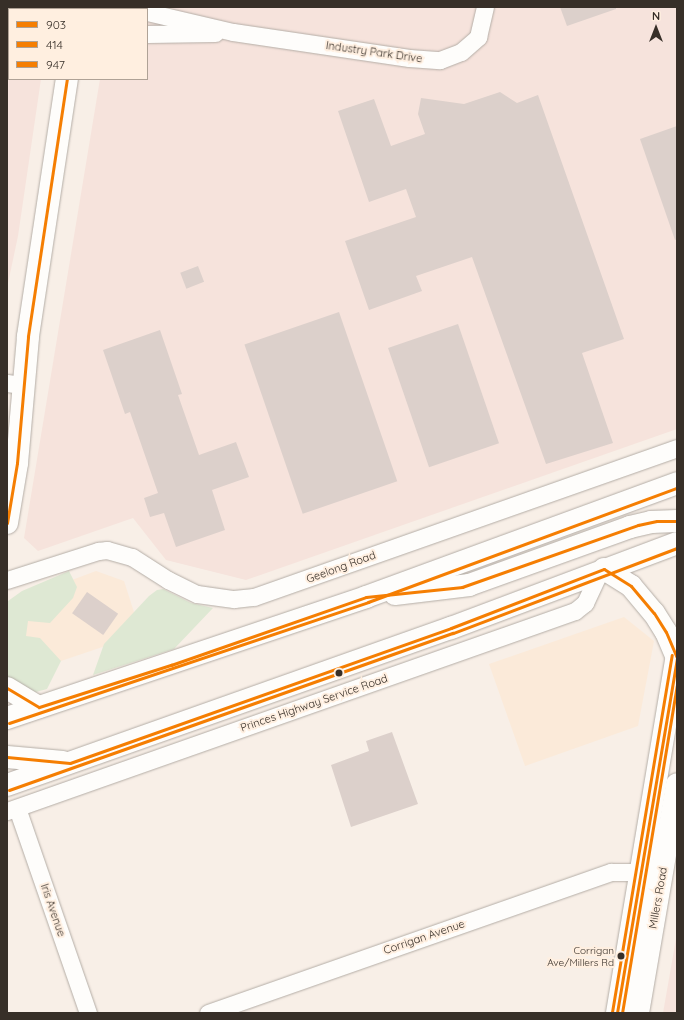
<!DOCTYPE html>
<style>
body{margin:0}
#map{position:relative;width:684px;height:1020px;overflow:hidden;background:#f8efe7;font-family:Quicksand,sans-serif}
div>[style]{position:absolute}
.built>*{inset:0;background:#fbead9}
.industrial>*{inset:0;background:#f6e3dc}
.green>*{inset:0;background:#dee8d3}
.building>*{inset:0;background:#dcd0cb;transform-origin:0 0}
.roads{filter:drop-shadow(0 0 1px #b4ada6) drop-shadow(0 0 1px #b4ada6)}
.minor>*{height:17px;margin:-8.5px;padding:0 8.5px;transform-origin:8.5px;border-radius:8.5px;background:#fefdfb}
.primary>*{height:22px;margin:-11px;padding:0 11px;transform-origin:11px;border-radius:11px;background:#fefdfb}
.trunk>*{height:22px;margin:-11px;padding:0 11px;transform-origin:11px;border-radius:11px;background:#fefdfb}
.bus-1>*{height:3px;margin:-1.5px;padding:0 1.5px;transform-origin:1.5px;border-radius:1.5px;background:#f57e02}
.bus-2>*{height:3px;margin:-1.5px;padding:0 1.5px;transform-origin:1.5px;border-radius:1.5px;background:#f57e02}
.bus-3>*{height:3px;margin:-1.5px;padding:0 1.5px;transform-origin:1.5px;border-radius:1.5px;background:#f57e02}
.bus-4>*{height:3px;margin:-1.5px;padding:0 1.5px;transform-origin:1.5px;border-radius:1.5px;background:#f57e02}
.dots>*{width:11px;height:11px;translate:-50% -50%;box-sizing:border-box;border:2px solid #ffefe0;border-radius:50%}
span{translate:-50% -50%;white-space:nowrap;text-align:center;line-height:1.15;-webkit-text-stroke:4px #ffefe0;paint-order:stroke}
.bus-label{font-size:10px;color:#372f28}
.right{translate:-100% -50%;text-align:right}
.street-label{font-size:11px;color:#372f28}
.frame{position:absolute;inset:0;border:8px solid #372f28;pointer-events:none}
.legend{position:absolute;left:8px;top:8px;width:140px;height:72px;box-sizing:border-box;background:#ffefe0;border:1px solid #afa296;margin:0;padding:5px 7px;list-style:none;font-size:12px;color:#372f28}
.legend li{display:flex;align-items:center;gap:8px;height:20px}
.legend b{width:20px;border:1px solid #afa296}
.north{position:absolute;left:636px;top:8px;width:40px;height:40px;-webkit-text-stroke:3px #ffefe0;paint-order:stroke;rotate:0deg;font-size:11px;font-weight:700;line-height:16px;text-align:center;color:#372f28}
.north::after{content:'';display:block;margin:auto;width:14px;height:18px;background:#372f28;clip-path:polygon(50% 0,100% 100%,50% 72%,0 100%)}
</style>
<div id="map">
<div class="built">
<div style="clip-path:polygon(96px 571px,124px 581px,141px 634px,61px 661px,11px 662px,16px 601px)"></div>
<div style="clip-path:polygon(624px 617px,654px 641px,638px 726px,525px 766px,489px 664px)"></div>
</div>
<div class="industrial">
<div style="clip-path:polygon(7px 7px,50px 7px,9px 9px,9px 79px,41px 79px,18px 236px,7px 288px)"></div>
<div style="clip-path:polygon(111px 7px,677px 7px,677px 429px,246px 580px,166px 560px,133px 518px,38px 551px,24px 538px,100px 79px,147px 79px,147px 9px,111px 9px)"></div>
<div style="clip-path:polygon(677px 933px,677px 1013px,663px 1013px)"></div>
</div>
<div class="green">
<div style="clip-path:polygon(69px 571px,77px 587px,73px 598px,50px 623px,28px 621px,26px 636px,40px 638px,61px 661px,47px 689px,36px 692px,25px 689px,7px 677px,8px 601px,22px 591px)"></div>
<div style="clip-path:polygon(163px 589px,191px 603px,213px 608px,174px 649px,93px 675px,104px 644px,149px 596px,157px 590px)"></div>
</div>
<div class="building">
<div style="clip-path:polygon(560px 7px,616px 7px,616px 9px,567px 26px)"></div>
<div style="clip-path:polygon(500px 92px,517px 103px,538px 95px,624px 339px,582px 353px,613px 443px,546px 464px,472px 257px,416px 276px,422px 291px,369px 310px,345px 241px,416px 217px,406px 189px,369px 202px,338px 111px,374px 99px,391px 146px,425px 134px,418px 114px,421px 98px,464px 104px)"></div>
<div style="clip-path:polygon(677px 126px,677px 239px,675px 240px,640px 139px)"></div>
<div style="left:198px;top:266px;width:17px;height:19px;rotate:69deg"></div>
<div style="left:339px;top:312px;width:179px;height:100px;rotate:71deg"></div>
<div style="left:458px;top:324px;width:126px;height:74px;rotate:71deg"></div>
<div style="clip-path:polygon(160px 330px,182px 394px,178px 395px,199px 455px,236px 442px,249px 477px,212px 490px,225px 530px,176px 547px,164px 513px,150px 517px,144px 498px,158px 493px,130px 412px,125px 414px,103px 350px)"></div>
<div style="left:87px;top:592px;width:38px;height:26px;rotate:35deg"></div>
<div style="clip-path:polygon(392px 732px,418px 804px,351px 827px,331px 765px,369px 751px,366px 741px)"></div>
</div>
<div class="roads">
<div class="minor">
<div style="left:124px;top:7px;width:9px;rotate:13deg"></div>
<div style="left:147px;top:12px;width:88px;rotate:13.1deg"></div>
<div style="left:233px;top:32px;width:178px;rotate:8.4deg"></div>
<div style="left:409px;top:58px;width:31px;rotate:4deg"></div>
<div style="left:440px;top:60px;width:22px;rotate:-21deg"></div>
<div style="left:461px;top:52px;width:23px;rotate:-41deg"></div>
<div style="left:478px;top:37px;width:31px;rotate:-77deg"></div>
<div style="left:147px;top:34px;width:68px;rotate:-0.8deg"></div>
<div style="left:7px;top:383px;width:14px;rotate:8deg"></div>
<div style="left:7px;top:580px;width:96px;rotate:-17.7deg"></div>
<div style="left:98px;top:551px;width:9px;rotate:-6deg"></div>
<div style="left:107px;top:550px;width:26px;rotate:16deg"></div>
<div style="left:132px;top:557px;width:43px;rotate:32.6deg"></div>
<div style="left:168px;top:580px;width:32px;rotate:26deg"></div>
<div style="left:197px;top:594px;width:37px;rotate:8deg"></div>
<div style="left:234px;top:599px;width:20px;rotate:-6deg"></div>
<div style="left:254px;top:597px;width:448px;rotate:-19.4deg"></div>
<div style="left:17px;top:808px;width:217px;rotate:70.9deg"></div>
<div style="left:7px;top:811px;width:602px;rotate:-19.4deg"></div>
<div style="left:575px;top:611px;width:13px;rotate:-39deg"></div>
<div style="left:585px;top:603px;width:35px;rotate:-65deg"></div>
<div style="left:208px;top:1013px;width:427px;rotate:-19.3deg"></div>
<div style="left:611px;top:872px;width:30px"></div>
</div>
<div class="primary">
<div style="left:78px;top:9px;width:2px;rotate:-90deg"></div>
<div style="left:7px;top:523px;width:61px;rotate:-80.5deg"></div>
<div style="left:17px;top:463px;width:127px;rotate:-85deg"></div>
<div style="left:28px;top:336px;width:260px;rotate:-81.4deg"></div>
<div style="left:604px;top:569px;width:32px;rotate:32deg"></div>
<div style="left:631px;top:586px;width:35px;rotate:50deg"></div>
<div style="left:654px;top:613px;width:22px;rotate:58deg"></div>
<div style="left:666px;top:632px;width:28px;rotate:67deg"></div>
<div style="left:7px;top:688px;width:37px;rotate:31deg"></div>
<div style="left:617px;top:1013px;width:362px;rotate:-80.5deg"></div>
<div style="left:638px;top:1013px;width:232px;rotate:-80.3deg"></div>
</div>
<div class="trunk">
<div style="left:395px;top:594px;width:75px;rotate:-6.9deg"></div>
<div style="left:469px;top:585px;width:171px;rotate:-19.8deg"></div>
<div style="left:630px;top:527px;width:22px;rotate:-13deg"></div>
<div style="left:651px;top:522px;width:26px;rotate:-2deg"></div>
<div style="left:7px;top:718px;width:379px;rotate:-18.6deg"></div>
<div style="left:366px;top:597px;width:331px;rotate:-20.1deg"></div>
<div style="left:7px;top:757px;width:56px;rotate:5.1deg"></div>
<div style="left:7px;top:785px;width:471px;rotate:-19.5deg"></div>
<div style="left:451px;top:628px;width:241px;rotate:-20.6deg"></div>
</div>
</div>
<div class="bus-1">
<div style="left:7px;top:523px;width:61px;rotate:-80.5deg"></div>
<div style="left:17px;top:463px;width:127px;rotate:-85deg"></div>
<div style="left:28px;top:336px;width:260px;rotate:-81.4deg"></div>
<div style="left:7px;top:688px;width:37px;rotate:31deg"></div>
<div style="left:39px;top:707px;width:139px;rotate:-17.7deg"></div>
<div style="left:171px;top:665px;width:207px;rotate:-19.2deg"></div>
<div style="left:366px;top:597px;width:97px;rotate:-5.9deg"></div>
<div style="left:462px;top:587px;width:187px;rotate:-19.4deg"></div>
<div style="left:638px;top:525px;width:19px;rotate:-12deg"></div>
<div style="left:657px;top:521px;width:20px"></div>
<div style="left:7px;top:757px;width:63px;rotate:5.4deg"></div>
<div style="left:70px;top:763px;width:404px;rotate:-19.5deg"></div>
<div style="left:451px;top:628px;width:164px;rotate:-21.1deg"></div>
<div style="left:604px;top:569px;width:32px;rotate:32deg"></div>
<div style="left:631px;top:586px;width:35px;rotate:50deg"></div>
<div style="left:654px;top:613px;width:22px;rotate:58deg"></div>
<div style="left:666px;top:632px;width:28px;rotate:67deg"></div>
<div style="left:677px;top:658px;width:360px;rotate:99.6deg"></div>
</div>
<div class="bus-2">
<div style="left:9px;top:723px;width:379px;rotate:-18.6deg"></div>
<div style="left:368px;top:602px;width:329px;rotate:-20.3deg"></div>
<div style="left:9px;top:790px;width:471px;rotate:-19.5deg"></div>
<div style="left:453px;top:633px;width:240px;rotate:-20.8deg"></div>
</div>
<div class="bus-3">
<div style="left:622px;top:1013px;width:332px;rotate:-80.5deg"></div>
</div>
<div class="bus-4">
<div style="left:612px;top:1012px;width:362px;rotate:-80.5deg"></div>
</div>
<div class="dots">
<div style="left:339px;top:673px;background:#372f28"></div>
<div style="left:621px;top:956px;background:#372f28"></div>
</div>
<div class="bus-label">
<span class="right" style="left:614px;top:956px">Corrigan<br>Ave/Millers Rd</span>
</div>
<div class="street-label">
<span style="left:374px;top:52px;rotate:8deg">Industry Park Drive</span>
<span style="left:341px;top:567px;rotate:-20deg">Geelong Road</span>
<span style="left:314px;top:703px;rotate:-19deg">Princes Highway Service Road</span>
<span style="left:658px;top:898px;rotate:-80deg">Millers Road</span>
<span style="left:53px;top:910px;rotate:71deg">Iris Avenue</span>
<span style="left:424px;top:937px;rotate:-19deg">Corrigan Avenue</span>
</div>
<div class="frame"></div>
<ul class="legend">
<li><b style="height:5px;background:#f57e02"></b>903</li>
<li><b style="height:5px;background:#f57e02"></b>414</li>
<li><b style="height:5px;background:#f57e02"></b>947</li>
</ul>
<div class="north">N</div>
</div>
